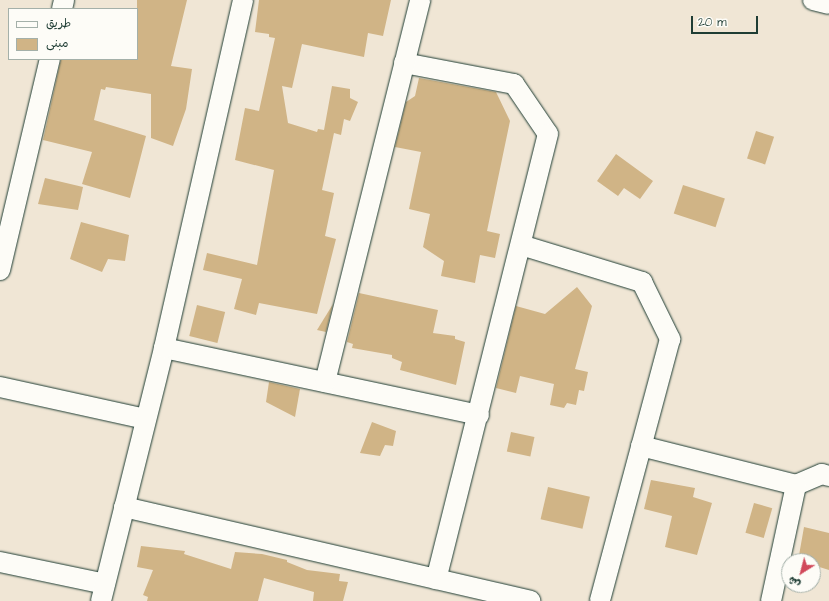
<!DOCTYPE html>
<meta charset="utf-8">
<style>
body{margin:0}
#map{position:relative;width:829px;height:601px;overflow:hidden;background:#f0e6d5;font-family:"Architects Daughter","Playpen Sans Arabic",sans-serif}
div>[style]{position:absolute}
.building>*{inset:0;background:#d0b486;transform-origin:0 0}
.roads{filter:drop-shadow(0 0 1px #1f3d34) drop-shadow(0 0 1px #1f3d34)}
.street>*{height:20px;margin:-10px;padding:0 10px;transform-origin:10px;border-radius:10px;background:#fdfcf7}
span{translate:-50% -50%;white-space:nowrap;text-align:center;line-height:1.15;-webkit-text-stroke:3px #fdfcf7;paint-order:stroke}
.legend{position:absolute;left:8px;top:8px;width:130px;height:52px;box-sizing:border-box;background:#fdfcf7;border:1px solid #a4b0a9;margin:0;padding:5px 7px;list-style:none;font-size:12px;color:#1f3d34}
.legend li{display:flex;align-items:center;gap:8px;height:20px}
.legend b{width:20px;border:1px solid #a4b0a9}
.north{position:absolute;left:781px;top:553px;width:40px;height:40px;box-sizing:border-box;background:#fdfcf7;border:1px solid #a4b0a9;border-radius:50%;rotate:216deg;font-size:11px;font-weight:700;line-height:16px;text-align:center;color:#1f3d34}
.north::after{content:'';display:block;margin:auto;width:14px;height:18px;background:#d1495b;clip-path:polygon(50% 0,100% 100%,50% 72%,0 100%)}
.scale{position:absolute;left:691px;top:16px;width:67px;height:18px;box-sizing:border-box;border:2px solid #1f3d34;border-top:0;padding-left:5px;font-size:12px;line-height:14px;white-space:nowrap;color:#1f3d34;-webkit-text-stroke:3px #fdfcf7;paint-order:stroke}
</style>
<div id="map">
<div class="building">
<div style="clip-path:polygon(137px 0,187px 0,171px 66px,192px 69px,186px 109px,173px 146px,151px 138px,151px 94px,106px 87px,105px 90px,101px 89px,94px 120px,146px 136px,130px 198px,82px 184px,92px 152px,43px 140px,61px 59px,137px 59px)"></div>
<div style="clip-path:polygon(259px 0,391px 0,383px 36px,368px 33px,364px 57px,302px 44px,292px 88px,282px 86px,288px 123px,317px 132px,318px 129px,324px 130px,332px 86px,350px 89px,350px 98px,358px 102px,350px 121px,344px 119px,341px 135px,334px 133px,322px 190px,334px 193px,325px 236px,336px 239px,317px 314px,259px 303px,256px 315px,234px 309px,242px 279px,203px 270px,207px 253px,257px 265px,274px 170px,235px 160px,245px 108px,259px 111px,275px 38px,269px 37px,269px 34px,255px 32px)"></div>
<div style="clip-path:polygon(419px 78px,496px 92px,510px 121px,487px 231px,500px 234px,495px 258px,480px 255px,475px 283px,441px 276px,444px 261px,423px 247px,430px 214px,409px 209px,421px 152px,395px 147px,406px 102px,415px 96px)"></div>
<div style="left:756px;top:131px;width:19px;height:29px;rotate:18deg"></div>
<div style="clip-path:polygon(616px 154px,653px 181px,640px 199px,624px 188px,618px 196px,597px 181px)"></div>
<div style="clip-path:polygon(45px 178px,83px 187px,78px 210px,38px 204px)"></div>
<div style="left:683px;top:185px;width:44px;height:30px;rotate:18deg"></div>
<div style="clip-path:polygon(81px 222px,129px 235px,125px 261px,108px 259px,102px 272px,70px 259px)"></div>
<div style="clip-path:polygon(577px 287px,592px 306px,575px 369px,588px 372px,584px 391px,579px 390px,576px 405px,567px 403px,564px 408px,550px 405px,554px 384px,520px 376px,516px 393px,496px 388px,516px 306px,545px 314px)"></div>
<div style="clip-path:polygon(359px 293px,438px 310px,433px 333px,455px 336px,455px 339px,465px 342px,456px 385px,400px 370px,402px 362px,392px 358px,392px 355px,352px 348px,353px 344px,347px 342px)"></div>
<div style="clip-path:polygon(333px 304px,326px 332px,317px 330px)"></div>
<div style="left:197px;top:305px;width:29px;height:32px;rotate:14deg"></div>
<div style="clip-path:polygon(269px 382px,300px 389px,295px 417px,266px 402px)"></div>
<div style="clip-path:polygon(372px 422px,396px 431px,393px 446px,385px 445px,380px 456px,360px 453px)"></div>
<div style="left:511px;top:432px;width:24px;height:20px;rotate:12deg"></div>
<div style="clip-path:polygon(651px 480px,695px 488px,693px 497px,712px 503px,697px 555px,665px 547px,672px 516px,644px 509px)"></div>
<div style="left:548px;top:487px;width:43px;height:33px;rotate:13deg"></div>
<div style="left:754px;top:503px;width:19px;height:31px;rotate:16deg"></div>
<div style="clip-path:polygon(804px 527px,829px 533px,829px 570px,813px 565px,813px 561px,798px 561px)"></div>
<div style="clip-path:polygon(141px 546px,185px 551px,184px 554px,231px 569px,235px 552px,262px 554px,287px 560px,287px 562px,307px 570px,340px 574px,339px 581px,348px 582px,343px 601px,313px 601px,314px 592px,264px 578px,258px 601px,147px 601px,148px 597px,143px 595px,153px 570px,137px 567px)"></div>
</div>
<div class="roads">
<div class="street">
<div style="left:813px;top:0;width:16px;rotate:14deg"></div>
<div style="left:62px;top:9px;width:9px;rotate:-77deg"></div>
<div style="left:404px;top:63px;width:112px;rotate:10.8deg"></div>
<div style="left:514px;top:84px;width:60px;rotate:55.8deg"></div>
<div style="left:548px;top:134px;width:459px;rotate:104.1deg"></div>
<div style="left:521px;top:245px;width:127px;rotate:17deg"></div>
<div style="left:642px;top:282px;width:64px;rotate:63.8deg"></div>
<div style="left:670px;top:339px;width:271px;rotate:105deg"></div>
<div style="left:0;top:270px;width:217px;rotate:-76.7deg"></div>
<div style="left:164px;top:348px;width:322px;rotate:12deg"></div>
<div style="left:325px;top:382px;width:394px;rotate:-76deg"></div>
<div style="left:0;top:387px;width:149px;rotate:12.4deg"></div>
<div style="left:641px;top:446px;width:160px;rotate:14.1deg"></div>
<div style="left:796px;top:485px;width:28px;rotate:-23deg"></div>
<div style="left:822px;top:474px;width:7px;rotate:16deg"></div>
<div style="left:124px;top:507px;width:417px;rotate:13deg"></div>
<div style="left:0;top:562px;width:107px;rotate:11.8deg"></div>
<div style="left:101px;top:601px;width:261px;rotate:-76deg"></div>
<div style="left:164px;top:348px;width:357px;rotate:-77.2deg"></div>
<div style="left:771px;top:601px;width:119px;rotate:-77.8deg"></div>
</div>
</div>
<ul class="legend">
<li><b style="height:5px;background:#fdfcf7"></b>طريق</li>
<li><b style="height:11px;background:#d0b486"></b>مبنى</li>
</ul>
<div class="north">ش</div>
<div class="scale">20 m</div>
</div>
